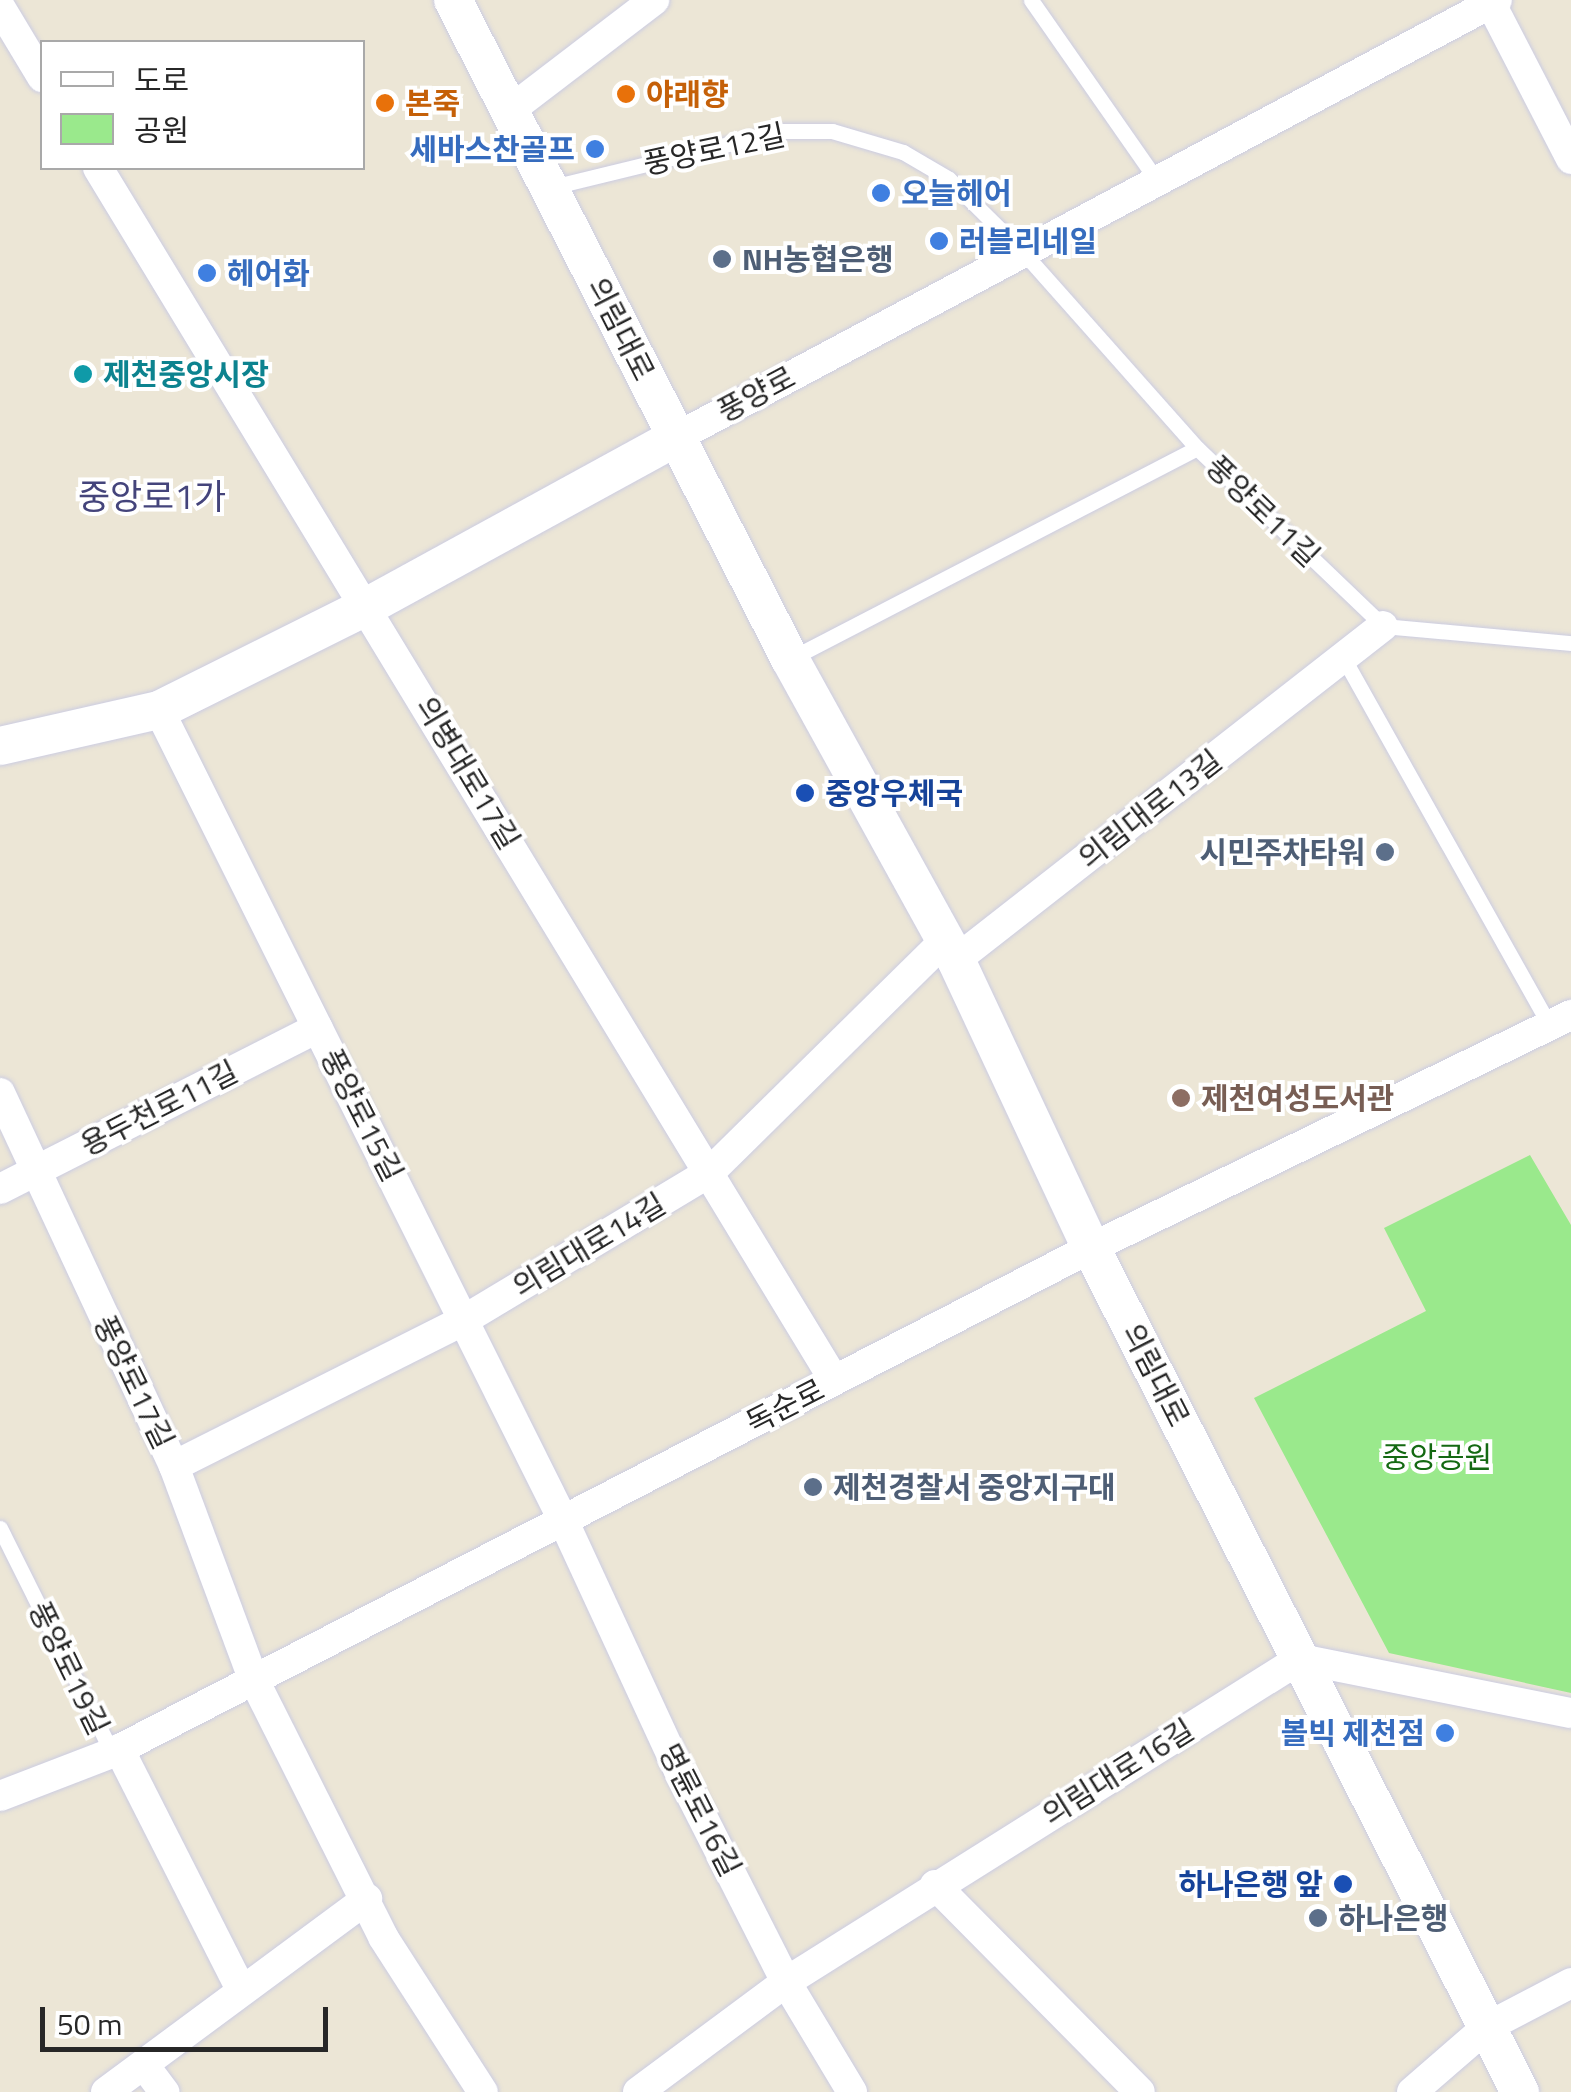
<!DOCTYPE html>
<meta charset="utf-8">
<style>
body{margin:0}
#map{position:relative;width:1571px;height:2092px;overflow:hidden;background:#ece6d6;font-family:"Titillium Web","Noto Sans KR",sans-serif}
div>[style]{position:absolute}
.green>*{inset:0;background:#9ae98c}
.roads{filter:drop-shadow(0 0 2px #cbcce2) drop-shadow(0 0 2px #cbcce2)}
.service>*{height:15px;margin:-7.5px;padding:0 7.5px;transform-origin:7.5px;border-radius:7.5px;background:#fff}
.minor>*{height:30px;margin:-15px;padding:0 15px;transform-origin:15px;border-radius:15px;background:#fff}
.tertiary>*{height:38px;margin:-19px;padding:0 19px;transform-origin:19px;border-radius:19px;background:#fff}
.dots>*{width:28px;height:28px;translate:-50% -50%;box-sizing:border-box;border:5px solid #fff;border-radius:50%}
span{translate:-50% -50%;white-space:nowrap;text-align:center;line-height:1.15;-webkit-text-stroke:8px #fff;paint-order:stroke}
.food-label{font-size:30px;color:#c56008;font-weight:700}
.left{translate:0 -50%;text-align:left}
.shop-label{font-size:30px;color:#366cbe;font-weight:700}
.right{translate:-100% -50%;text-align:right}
.street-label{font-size:30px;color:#272727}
.service-label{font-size:30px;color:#4e5e75;font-weight:700}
.culture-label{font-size:30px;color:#0d838f;font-weight:700}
.transit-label{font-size:30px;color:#164399;font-weight:700}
.education-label{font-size:30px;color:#785e54;font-weight:700}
.park-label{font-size:30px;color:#146912}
.quarter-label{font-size:35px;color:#44447b}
.legend{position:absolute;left:40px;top:40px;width:325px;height:130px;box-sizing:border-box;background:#fff;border:2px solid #a9a9a9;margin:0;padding:12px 18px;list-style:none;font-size:30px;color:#272727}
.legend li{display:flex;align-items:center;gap:20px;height:50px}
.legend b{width:50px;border:2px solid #a9a9a9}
.scale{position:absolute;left:40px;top:2007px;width:288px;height:45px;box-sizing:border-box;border:5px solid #272727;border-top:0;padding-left:12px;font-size:30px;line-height:35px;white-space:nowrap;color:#272727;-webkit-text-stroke:8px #fff;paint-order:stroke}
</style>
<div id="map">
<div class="green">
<div style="clip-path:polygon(1530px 1155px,1571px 1225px,1571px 1693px,1389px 1653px,1254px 1398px,1426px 1311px,1384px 1228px)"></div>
</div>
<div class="roads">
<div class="service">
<div style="left:1031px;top:0;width:218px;rotate:55.1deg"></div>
<div style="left:548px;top:188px;width:241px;rotate:-13.7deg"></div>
<div style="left:782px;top:131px;width:50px"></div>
<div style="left:832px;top:131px;width:74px;rotate:16.5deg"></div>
<div style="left:903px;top:152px;width:53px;rotate:30.4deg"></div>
<div style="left:949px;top:179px;width:103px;rotate:44.6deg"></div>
<div style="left:1022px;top:251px;width:264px;rotate:48.4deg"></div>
<div style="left:1197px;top:448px;width:257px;rotate:43.7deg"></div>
<div style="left:1383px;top:626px;width:189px;rotate:5.2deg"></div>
<div style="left:790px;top:659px;width:458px;rotate:-27.4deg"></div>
<div style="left:1344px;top:659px;width:421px;rotate:60.7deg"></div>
<div style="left:0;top:1528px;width:251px;rotate:63.5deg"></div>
</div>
<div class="minor">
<div style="left:1489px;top:0;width:179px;rotate:62.7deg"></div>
<div style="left:0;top:7px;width:82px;rotate:59deg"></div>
<div style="left:509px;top:111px;width:183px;rotate:-37.4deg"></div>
<div style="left:98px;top:168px;width:1418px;rotate:58.73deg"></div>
<div style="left:677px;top:437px;width:929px;rotate:-28.05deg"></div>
<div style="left:159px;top:710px;width:905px;rotate:63.49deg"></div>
<div style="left:563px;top:1520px;width:277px;rotate:65.2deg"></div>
<div style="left:679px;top:1771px;width:237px;rotate:63.1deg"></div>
<div style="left:786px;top:1982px;width:128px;rotate:59deg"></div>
<div style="left:956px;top:960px;width:542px;rotate:-38.03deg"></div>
<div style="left:0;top:1093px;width:412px;rotate:65deg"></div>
<div style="left:174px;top:1466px;width:226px;rotate:69.6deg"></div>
<div style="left:253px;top:1678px;width:290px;rotate:63.3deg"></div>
<div style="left:383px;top:1937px;width:184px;rotate:57.2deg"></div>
<div style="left:0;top:1189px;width:356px;rotate:-26.9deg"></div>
<div style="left:174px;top:1466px;width:325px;rotate:-26.7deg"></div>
<div style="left:464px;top:1320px;width:286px;rotate:-31deg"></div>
<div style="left:709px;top:1173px;width:332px;rotate:-44.6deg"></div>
<div style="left:119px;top:1749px;width:271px;rotate:63.1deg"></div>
<div style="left:0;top:1796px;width:120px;rotate:-21deg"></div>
<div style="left:112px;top:1753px;width:1102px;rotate:-27.29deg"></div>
<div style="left:1091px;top:1248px;width:534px;rotate:-25.89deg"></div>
<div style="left:935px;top:1885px;width:291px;rotate:45.3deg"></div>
<div style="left:144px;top:2065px;width:34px;rotate:53deg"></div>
<div style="left:106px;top:2092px;width:325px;rotate:-36.5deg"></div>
<div style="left:638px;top:2092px;width:184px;rotate:-36.6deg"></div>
<div style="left:786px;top:1982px;width:607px;rotate:-32.15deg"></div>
<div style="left:1300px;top:1659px;width:276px;rotate:11.3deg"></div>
<div style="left:1412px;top:2092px;width:99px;rotate:-40.9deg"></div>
<div style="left:1487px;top:2027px;width:95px;rotate:-27.6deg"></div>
</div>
<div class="tertiary">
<div style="left:453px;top:0;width:740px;rotate:62.92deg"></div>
<div style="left:790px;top:659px;width:344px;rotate:61.1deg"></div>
<div style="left:956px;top:960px;width:318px;rotate:64.9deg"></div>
<div style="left:1091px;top:1248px;width:947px;rotate:63.06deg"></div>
<div style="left:0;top:746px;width:163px;rotate:-12.8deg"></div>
<div style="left:159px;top:710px;width:233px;rotate:-26.5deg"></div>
<div style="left:368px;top:606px;width:352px;rotate:-28.7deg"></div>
</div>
</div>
<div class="dots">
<div style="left:626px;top:94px;background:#e8710a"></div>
<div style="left:385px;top:103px;background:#e8710a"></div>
<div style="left:595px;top:149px;background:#3f7fe0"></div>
<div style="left:881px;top:193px;background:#3f7fe0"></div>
<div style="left:939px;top:241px;background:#3f7fe0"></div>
<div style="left:722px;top:259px;background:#5c6f8a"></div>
<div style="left:207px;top:273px;background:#3f7fe0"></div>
<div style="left:83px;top:374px;background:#0f9aa8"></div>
<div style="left:805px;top:793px;background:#1a4fb4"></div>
<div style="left:1385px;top:852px;background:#5c6f8a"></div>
<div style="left:1181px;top:1098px;background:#8d6e63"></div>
<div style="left:813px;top:1487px;background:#5c6f8a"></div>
<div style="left:1445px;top:1733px;background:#3f7fe0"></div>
<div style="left:1343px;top:1884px;background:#1a4fb4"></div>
<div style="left:1318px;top:1918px;background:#5c6f8a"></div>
</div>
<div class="food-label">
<span class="left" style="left:646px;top:94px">야래향</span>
<span class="left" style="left:405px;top:103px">본죽</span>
</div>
<div class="shop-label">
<span class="right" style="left:575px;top:149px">세바스찬골프</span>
<span class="left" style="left:901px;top:193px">오늘헤어</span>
<span class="left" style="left:959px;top:241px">러블리네일</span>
<span class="left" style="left:227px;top:273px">헤어화</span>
<span class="right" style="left:1425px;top:1733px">볼빅 제천점</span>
</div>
<div class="street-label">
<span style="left:714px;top:149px;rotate:-12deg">풍양로12길</span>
<span style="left:621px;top:329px;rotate:63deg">의림대로</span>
<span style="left:756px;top:394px;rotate:-28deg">풍양로</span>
<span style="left:1263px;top:511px;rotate:44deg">풍양로11길</span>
<span style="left:468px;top:773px;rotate:59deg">의병대로17길</span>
<span style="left:1150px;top:809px;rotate:-38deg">의림대로13길</span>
<span style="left:159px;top:1108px;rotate:-27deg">용두천로11길</span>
<span style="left:362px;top:1115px;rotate:63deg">풍양로15길</span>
<span style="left:589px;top:1245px;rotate:-31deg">의림대로14길</span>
<span style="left:1156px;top:1375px;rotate:63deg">의림대로</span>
<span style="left:134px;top:1382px;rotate:64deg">풍양로17길</span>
<span style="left:785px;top:1406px;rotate:-27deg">독순로</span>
<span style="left:69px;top:1668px;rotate:64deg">풍양로19길</span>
<span style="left:1118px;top:1772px;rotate:-32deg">의림대로16길</span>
<span style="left:700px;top:1810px;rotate:63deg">명륜로16길</span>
</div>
<div class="service-label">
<span class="left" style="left:742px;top:259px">NH농협은행</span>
<span class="right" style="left:1365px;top:852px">시민주차타워</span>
<span class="left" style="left:833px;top:1487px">제천경찰서 중앙지구대</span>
<span class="left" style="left:1338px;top:1918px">하나은행</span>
</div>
<div class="culture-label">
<span class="left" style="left:103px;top:374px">제천중앙시장</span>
</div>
<div class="transit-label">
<span class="left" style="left:825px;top:793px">중앙우체국</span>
<span class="right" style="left:1323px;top:1884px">하나은행 앞</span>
</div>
<div class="education-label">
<span class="left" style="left:1201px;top:1098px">제천여성도서관</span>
</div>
<div class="park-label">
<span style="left:1437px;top:1457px">중앙공원</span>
</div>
<div class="quarter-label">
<span style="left:152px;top:496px">중앙로1가</span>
</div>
<ul class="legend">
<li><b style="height:12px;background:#fff"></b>도로</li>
<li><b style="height:28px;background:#9ae98c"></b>공원</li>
</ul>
<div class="scale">50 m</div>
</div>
